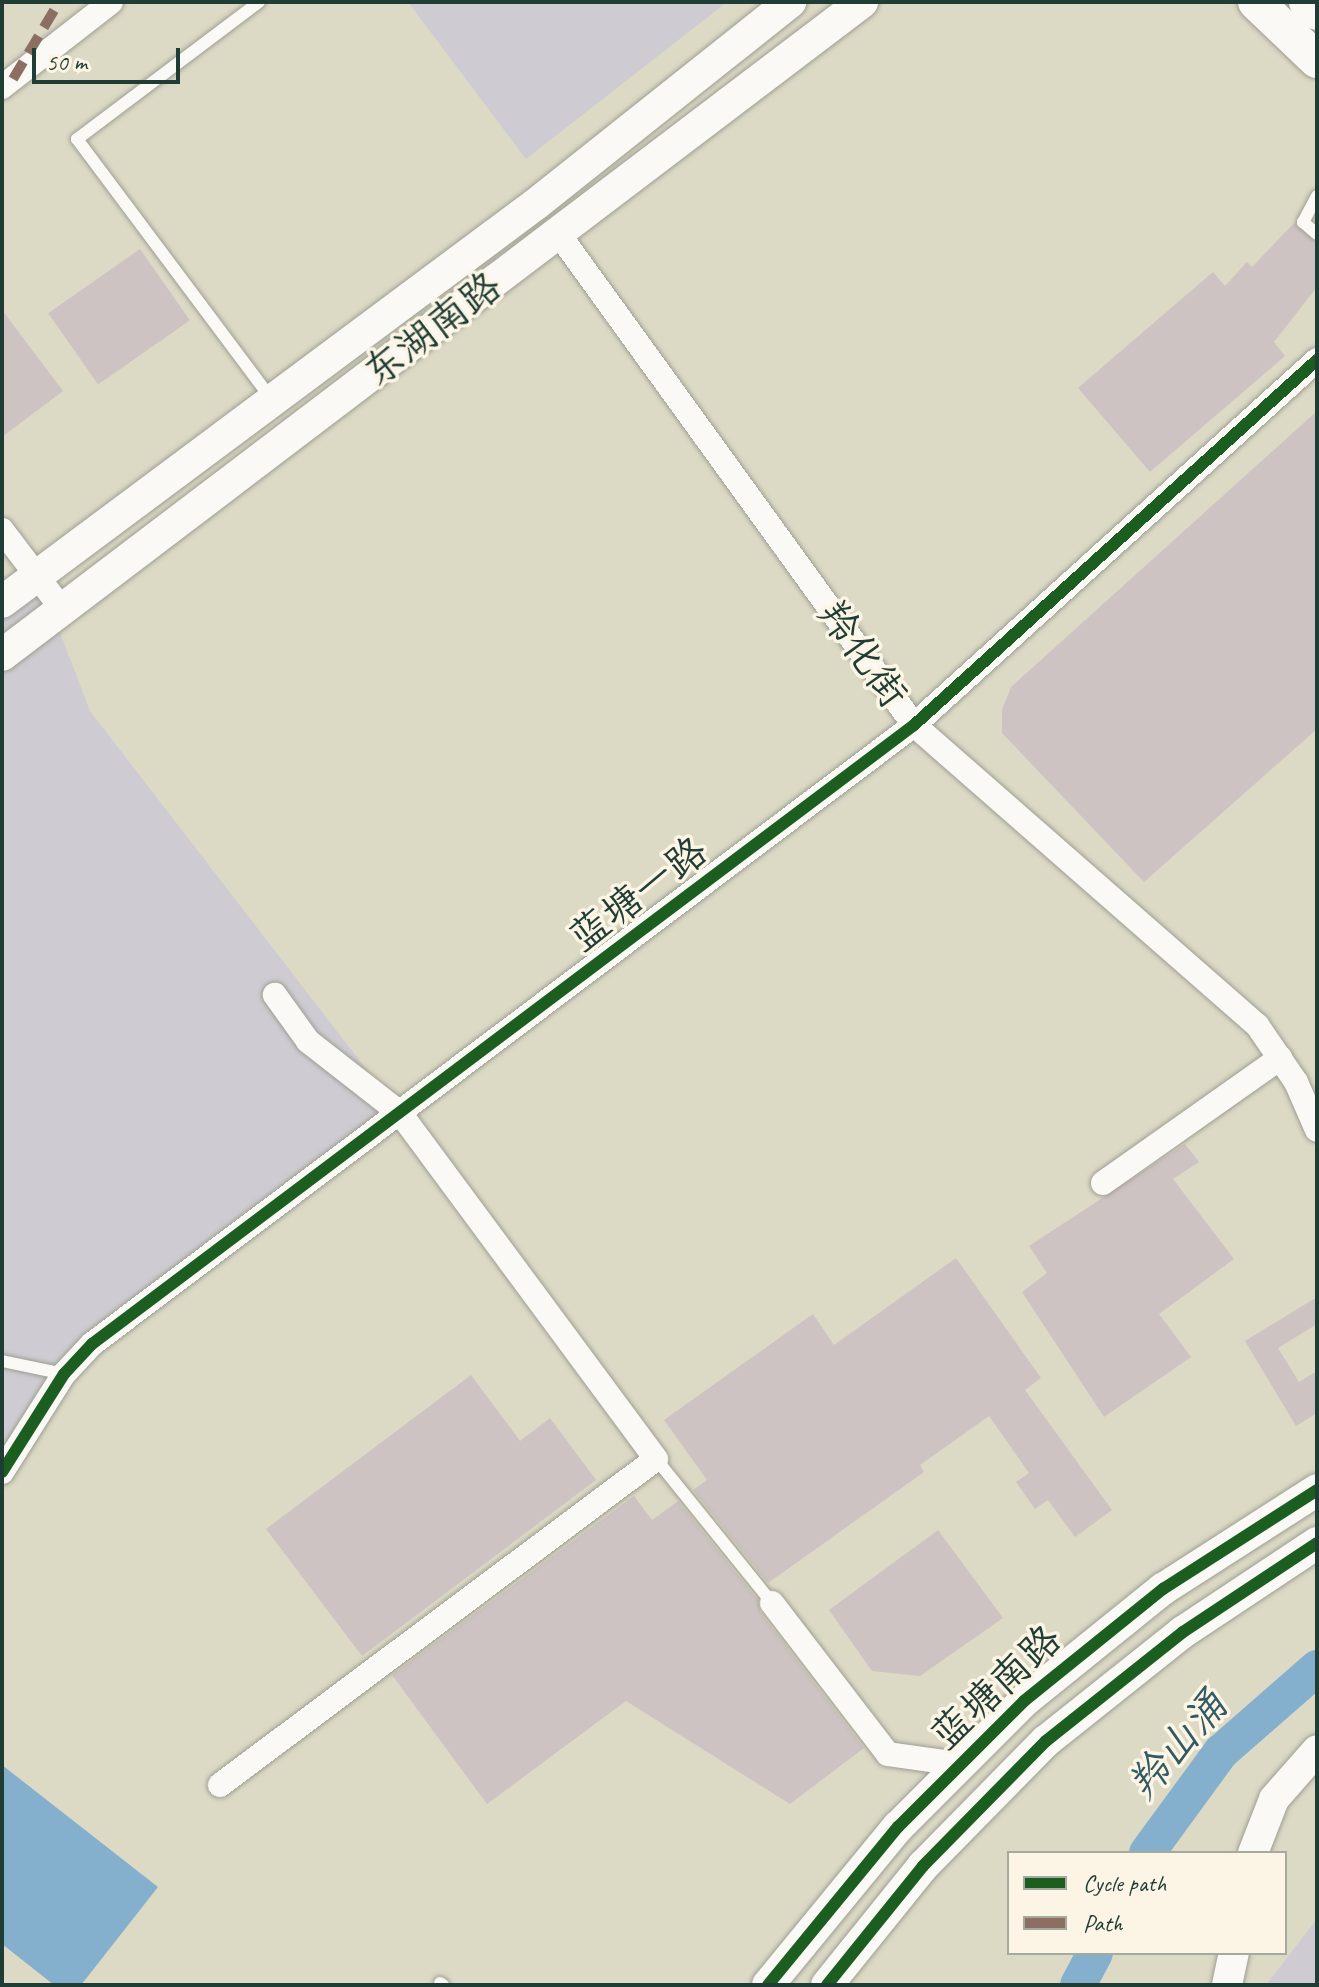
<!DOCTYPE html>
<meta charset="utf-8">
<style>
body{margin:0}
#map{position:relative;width:1319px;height:1987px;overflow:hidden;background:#dcd9c5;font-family:Caveat,"LXGW WenKai TC",sans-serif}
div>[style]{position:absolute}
.industrial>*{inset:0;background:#ceccd2}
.water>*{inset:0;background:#84b0ce}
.river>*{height:36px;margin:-18px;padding:0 18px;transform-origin:18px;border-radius:18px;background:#84b0ce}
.building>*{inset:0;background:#cec3c3;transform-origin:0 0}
.roads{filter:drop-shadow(0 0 2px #9d9f92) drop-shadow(0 0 2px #9d9f92)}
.service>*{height:12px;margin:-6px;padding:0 6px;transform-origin:6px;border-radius:6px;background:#faf9f6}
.minor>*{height:24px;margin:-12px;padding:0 12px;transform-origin:12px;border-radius:12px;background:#faf9f6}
.tertiary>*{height:30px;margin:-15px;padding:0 15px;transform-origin:15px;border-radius:15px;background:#faf9f6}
.secondary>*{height:32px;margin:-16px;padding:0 16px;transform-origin:16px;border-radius:16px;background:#faf9f6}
.primary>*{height:36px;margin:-18px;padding:0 18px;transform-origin:18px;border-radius:18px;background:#faf9f6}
.quiet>*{height:10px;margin-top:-5px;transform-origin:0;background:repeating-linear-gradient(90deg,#8d6e63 0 20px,transparent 0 30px)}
.cycleway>*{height:12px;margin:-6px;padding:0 6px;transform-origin:6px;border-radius:6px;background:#1b5e20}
span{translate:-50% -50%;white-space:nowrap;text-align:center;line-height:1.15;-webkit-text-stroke:7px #fcf5e5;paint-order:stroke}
.street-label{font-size:40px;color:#1f3d34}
.water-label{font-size:42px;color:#325a63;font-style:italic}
.frame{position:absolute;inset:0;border:4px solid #1f3d34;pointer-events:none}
.legend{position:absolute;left:1007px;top:1851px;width:280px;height:104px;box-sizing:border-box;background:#fcf5e5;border:2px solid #a4ab9e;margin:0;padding:10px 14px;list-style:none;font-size:24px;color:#1f3d34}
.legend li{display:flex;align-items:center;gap:16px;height:40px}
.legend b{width:40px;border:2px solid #a4ab9e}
.scale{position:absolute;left:32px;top:48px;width:148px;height:36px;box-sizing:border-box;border:4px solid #1f3d34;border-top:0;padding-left:10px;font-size:24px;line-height:28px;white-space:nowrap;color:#1f3d34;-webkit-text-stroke:6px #fcf5e5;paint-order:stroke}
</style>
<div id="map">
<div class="industrial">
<div style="clip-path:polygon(408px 2px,727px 2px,526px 159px)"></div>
<div style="clip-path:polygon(38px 575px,90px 711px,400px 1113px,92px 1344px,2px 1472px,2px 578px)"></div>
<div style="clip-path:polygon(1317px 1919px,1317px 1985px,1266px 1985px)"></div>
</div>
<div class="water">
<div style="clip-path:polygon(2px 1765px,158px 1887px,81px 1985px,54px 1985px,2px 1944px)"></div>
</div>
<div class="river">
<div style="left:1147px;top:1853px;width:125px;rotate:-53.8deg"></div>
<div style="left:1221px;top:1752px;width:128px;rotate:-41.2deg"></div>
<div style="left:1078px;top:1985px;width:36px;rotate:-62deg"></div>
</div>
<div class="building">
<div style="clip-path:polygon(1294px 223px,1317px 243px,1317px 287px,1274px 342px,1285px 356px,1150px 472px,1078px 388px,1213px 272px,1225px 286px,1247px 262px,1252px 267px)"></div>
<div style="left:140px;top:249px;width:87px;height:112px;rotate:55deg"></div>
<div style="clip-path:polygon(2px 310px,63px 391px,2px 437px)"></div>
<div style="clip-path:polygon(1317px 411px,1317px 729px,1144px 882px,1002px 733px,1002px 710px,1011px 687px)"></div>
<div style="clip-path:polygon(1185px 1144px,1199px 1162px,1173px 1179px,1234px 1259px,1159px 1314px,1191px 1357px,1104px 1417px,1022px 1292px,1047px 1273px,1029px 1246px)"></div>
<div style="clip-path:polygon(956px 1258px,1041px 1378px,1025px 1390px,1112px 1510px,1075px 1537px,1048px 1500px,1035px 1509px,1016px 1482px,1029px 1473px,989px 1416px,920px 1465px,924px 1472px,768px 1583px,693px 1490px,707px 1480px,664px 1420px,813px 1314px,834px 1345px)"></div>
<div style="clip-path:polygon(1317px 1297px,1317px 1324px,1278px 1348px,1299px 1382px,1317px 1371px,1317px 1413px,1296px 1426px,1245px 1341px)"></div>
<div style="clip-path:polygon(471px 1375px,520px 1441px,550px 1418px,596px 1480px,362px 1656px,266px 1529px)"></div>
<div style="clip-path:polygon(634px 1496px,652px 1520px,678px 1501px,758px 1600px,760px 1612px,864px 1748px,790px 1804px,626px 1701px,487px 1804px,392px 1675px)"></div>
<div style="clip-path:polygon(938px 1530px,1003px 1618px,920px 1676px,872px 1671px,829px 1610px)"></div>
</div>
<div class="roads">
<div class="service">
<div style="left:259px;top:2px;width:228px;rotate:143deg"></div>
<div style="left:77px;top:139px;width:326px;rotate:53.2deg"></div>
<div style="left:1317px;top:196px;width:30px;rotate:118deg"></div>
<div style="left:1303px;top:222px;width:18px;rotate:41deg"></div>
<div style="left:2px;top:1361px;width:63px;rotate:11.8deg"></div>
<div style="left:656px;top:1459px;width:185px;rotate:51.1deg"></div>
<div style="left:440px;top:1983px;width:4px;rotate:34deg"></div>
</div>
<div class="minor">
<div style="left:2px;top:87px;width:138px;rotate:-37.9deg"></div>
<div style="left:558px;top:233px;width:607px;rotate:54.11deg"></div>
<div style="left:914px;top:725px;width:456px;rotate:41.2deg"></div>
<div style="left:1257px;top:1025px;width:69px;rotate:55.6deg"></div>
<div style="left:1296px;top:1082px;width:52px;rotate:66.4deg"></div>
<div style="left:2px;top:530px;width:99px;rotate:52.8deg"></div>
<div style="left:1103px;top:1183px;width:217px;rotate:-35.2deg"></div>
<div style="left:2px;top:1472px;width:116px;rotate:-57.7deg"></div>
<div style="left:64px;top:1374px;width:41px;rotate:-47deg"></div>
<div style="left:92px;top:1344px;width:1029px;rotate:-36.98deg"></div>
<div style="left:914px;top:725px;width:544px;rotate:-42.17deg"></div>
<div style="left:772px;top:1603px;width:190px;rotate:52.5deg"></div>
<div style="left:888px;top:1754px;width:71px;rotate:8.1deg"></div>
<div style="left:220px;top:1785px;width:544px;rotate:-36.79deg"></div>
<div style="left:656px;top:1459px;width:430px;rotate:-126.5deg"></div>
<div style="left:400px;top:1113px;width:117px;rotate:-142deg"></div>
<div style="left:308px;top:1041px;width:57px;rotate:-125.7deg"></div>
</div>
<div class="tertiary">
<div style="left:1253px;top:1853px;width:58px;rotate:-68.7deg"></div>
<div style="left:1274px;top:1799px;width:65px;rotate:-48.7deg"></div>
<div style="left:1227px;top:1985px;width:33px;rotate:-78deg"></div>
</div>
<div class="secondary">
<div style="left:2px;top:602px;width:666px;rotate:-36.7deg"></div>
<div style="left:536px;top:204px;width:325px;rotate:-38.5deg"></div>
<div style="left:2px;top:655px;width:1080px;rotate:-37.21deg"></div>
<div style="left:768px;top:1985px;width:205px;rotate:-50.6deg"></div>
<div style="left:898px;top:1827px;width:178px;rotate:-45deg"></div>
<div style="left:1024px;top:1701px;width:179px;rotate:-38.9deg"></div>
<div style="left:1163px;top:1589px;width:183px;rotate:-32.7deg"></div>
<div style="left:827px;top:1985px;width:153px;rotate:-51.1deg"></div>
<div style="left:923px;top:1866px;width:175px;rotate:-45.5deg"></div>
<div style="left:1046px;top:1741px;width:175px;rotate:-38.5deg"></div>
<div style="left:1183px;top:1632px;width:161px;rotate:-33.6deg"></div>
</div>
<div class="primary">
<div style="left:1256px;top:2px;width:84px;rotate:43.6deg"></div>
<div style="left:1307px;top:2px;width:14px;rotate:45deg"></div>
</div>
</div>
<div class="quiet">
<div style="left:13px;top:79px;width:90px;rotate:-59.1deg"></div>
</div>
<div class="cycleway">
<div style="left:2px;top:1472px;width:116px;rotate:-57.7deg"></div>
<div style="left:64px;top:1374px;width:41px;rotate:-47deg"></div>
<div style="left:92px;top:1344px;width:1029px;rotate:-36.98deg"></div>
<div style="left:914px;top:725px;width:544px;rotate:-42.17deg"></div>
<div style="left:768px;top:1985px;width:205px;rotate:-50.6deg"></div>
<div style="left:898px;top:1827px;width:178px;rotate:-45deg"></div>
<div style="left:1024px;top:1701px;width:179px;rotate:-38.9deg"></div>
<div style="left:1163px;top:1589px;width:183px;rotate:-32.7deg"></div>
<div style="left:827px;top:1985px;width:153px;rotate:-51.1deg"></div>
<div style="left:923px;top:1866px;width:175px;rotate:-45.5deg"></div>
<div style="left:1046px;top:1741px;width:175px;rotate:-38.5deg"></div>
<div style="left:1183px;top:1632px;width:161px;rotate:-33.6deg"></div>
</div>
<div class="street-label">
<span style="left:432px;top:329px;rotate:-37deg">东湖南路</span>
<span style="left:863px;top:654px;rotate:54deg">羚化街</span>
<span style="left:638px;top:894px;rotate:-37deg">蓝塘一路</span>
<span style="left:996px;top:1687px;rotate:-43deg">蓝塘南路</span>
</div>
<div class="water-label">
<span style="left:1178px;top:1745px;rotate:-49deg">羚山涌</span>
</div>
<div class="frame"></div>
<ul class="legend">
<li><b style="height:10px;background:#1b5e20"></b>Cycle path</li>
<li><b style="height:10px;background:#8d6e63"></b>Path</li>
</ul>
<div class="scale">50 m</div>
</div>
